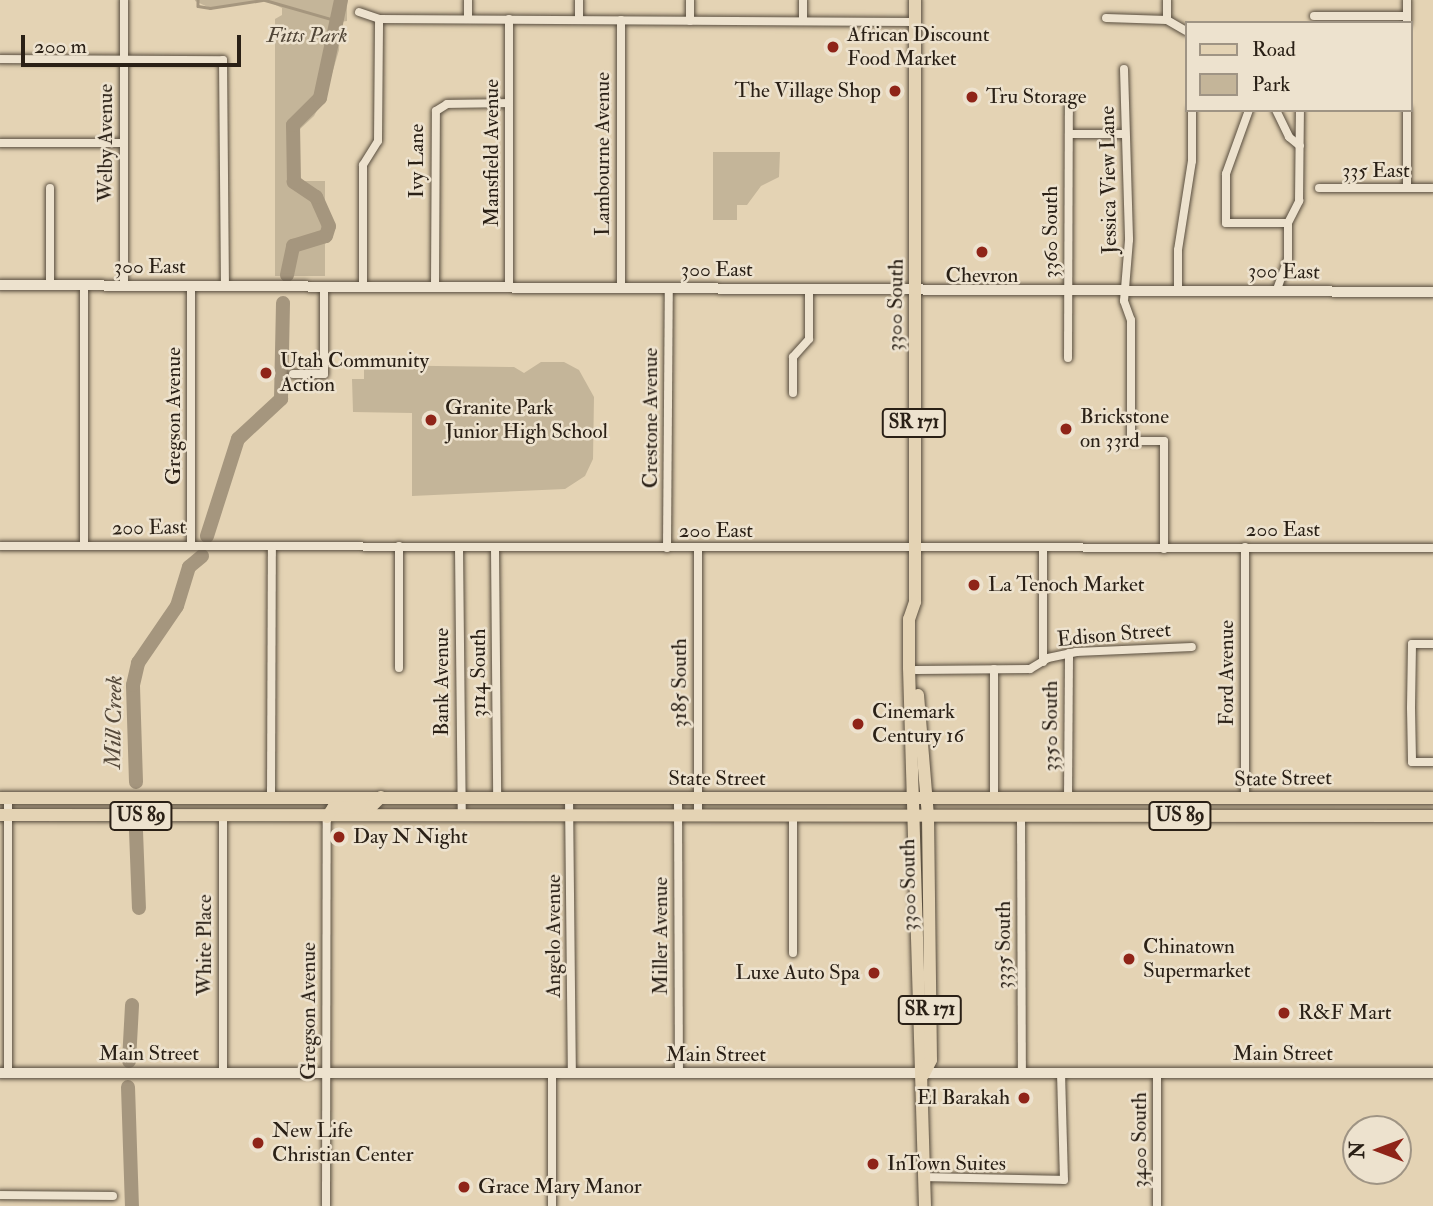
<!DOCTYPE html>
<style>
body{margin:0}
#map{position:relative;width:1433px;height:1206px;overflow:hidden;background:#e4d3b4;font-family:"IM FELL Double Pica",serif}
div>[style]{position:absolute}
.green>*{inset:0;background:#c4b599}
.stream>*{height:2.5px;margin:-1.25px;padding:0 1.25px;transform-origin:1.25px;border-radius:1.25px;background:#a5967e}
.river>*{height:14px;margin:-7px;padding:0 7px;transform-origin:7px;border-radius:7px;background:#a5967e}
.roads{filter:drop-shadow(0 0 2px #584d3e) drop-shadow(0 0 2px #584d3e)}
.street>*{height:8px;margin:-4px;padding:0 4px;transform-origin:4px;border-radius:4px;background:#ede2ce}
.secondary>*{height:10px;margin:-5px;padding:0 5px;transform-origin:5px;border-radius:5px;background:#ede2ce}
.primary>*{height:12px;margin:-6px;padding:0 6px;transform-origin:6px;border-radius:6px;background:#e4d3b4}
.dots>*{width:19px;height:19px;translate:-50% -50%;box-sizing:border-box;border:4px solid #ede2ce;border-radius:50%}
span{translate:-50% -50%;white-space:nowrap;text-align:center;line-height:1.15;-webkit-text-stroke:5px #ede2ce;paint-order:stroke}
.shield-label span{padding:2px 5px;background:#ede2ce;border:2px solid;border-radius:5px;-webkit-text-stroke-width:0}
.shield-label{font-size:19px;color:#2a2016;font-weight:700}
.poi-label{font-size:21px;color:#2a2016}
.left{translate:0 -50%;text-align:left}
.right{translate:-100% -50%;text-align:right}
.park-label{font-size:21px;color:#504537;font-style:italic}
.street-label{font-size:21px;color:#2a2016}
.water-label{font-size:23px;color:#55493a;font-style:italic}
.legend{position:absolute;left:1185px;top:21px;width:228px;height:91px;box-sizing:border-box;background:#ede2ce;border:2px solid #9f9484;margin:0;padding:9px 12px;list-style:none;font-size:21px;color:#2a2016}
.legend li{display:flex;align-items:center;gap:14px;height:35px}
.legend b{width:35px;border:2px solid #9f9484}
.north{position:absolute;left:1342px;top:1115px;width:70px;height:70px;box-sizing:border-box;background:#ede2ce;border:2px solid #9f9484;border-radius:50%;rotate:270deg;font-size:19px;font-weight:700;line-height:28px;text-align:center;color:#2a2016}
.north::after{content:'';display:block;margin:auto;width:24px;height:32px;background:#8f2418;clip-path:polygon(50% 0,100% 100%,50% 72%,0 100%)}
.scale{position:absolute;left:21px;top:35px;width:220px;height:32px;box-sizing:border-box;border:4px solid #2a2016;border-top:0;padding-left:9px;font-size:21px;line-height:24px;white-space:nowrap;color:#2a2016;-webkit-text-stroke:5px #ede2ce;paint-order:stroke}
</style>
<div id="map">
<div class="green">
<div style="clip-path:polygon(261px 0,210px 8px,195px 1px,195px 0)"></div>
<div style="clip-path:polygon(265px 0,347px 0,347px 21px,340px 22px,339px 50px,326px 94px,314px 116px,299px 130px,299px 176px,304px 181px,325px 181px,325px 207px,333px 230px,325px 244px,325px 276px,275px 276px,275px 19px,282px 15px,282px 8px)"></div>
<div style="clip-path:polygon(713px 152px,780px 152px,779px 177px,761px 186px,747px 205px,737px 205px,737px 220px,713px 220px)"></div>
<div style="clip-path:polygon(541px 362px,564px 362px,579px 370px,594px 397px,593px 459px,585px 476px,565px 489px,412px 496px,412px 413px,353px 412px,352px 379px,364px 379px,364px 365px,514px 367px,524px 373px)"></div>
</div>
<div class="stream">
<div style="left:198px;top:0;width:6px;rotate:90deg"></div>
<div style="left:198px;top:6px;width:12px;rotate:9deg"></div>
<div style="left:210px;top:8px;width:54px;rotate:-8.6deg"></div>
<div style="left:265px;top:0;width:76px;rotate:16deg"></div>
</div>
<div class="river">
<div style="left:287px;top:275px;width:30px;rotate:-78deg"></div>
<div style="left:293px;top:246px;width:34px;rotate:-17deg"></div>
<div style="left:326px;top:236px;width:10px;rotate:-73deg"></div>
<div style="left:329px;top:226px;width:32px;rotate:-114deg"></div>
<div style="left:316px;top:197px;width:27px;rotate:-146deg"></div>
<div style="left:294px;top:182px;width:57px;rotate:-91deg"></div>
<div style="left:293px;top:125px;width:38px;rotate:-45deg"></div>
<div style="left:320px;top:98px;width:100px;rotate:-77.9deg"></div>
<div style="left:207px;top:536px;width:102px;rotate:-72.3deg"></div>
<div style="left:238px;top:439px;width:59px;rotate:-42.9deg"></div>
<div style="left:281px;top:399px;width:96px;rotate:-88.8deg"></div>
<div style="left:136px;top:782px;width:97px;rotate:-91.8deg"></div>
<div style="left:133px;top:685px;width:23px;rotate:-77deg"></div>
<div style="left:138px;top:663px;width:69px;rotate:-55.6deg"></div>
<div style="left:177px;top:606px;width:41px;rotate:-72.9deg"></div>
<div style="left:189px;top:567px;width:17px;rotate:-40deg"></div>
<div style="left:136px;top:831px;width:77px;rotate:87.8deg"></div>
<div style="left:129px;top:1061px;width:56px;rotate:-86.9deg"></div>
<div style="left:128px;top:1087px;width:119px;rotate:88.1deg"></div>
</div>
<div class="roads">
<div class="street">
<div style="left:124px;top:0;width:286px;rotate:90deg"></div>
<div style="left:468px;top:0;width:19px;rotate:90deg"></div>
<div style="left:579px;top:0;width:19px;rotate:90deg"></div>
<div style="left:803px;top:0;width:21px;rotate:90deg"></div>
<div style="left:359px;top:12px;width:21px;rotate:19deg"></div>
<div style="left:379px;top:19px;width:536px;rotate:0.32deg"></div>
<div style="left:1314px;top:16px;width:93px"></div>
<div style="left:1106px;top:18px;width:61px;rotate:1.9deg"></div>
<div style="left:509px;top:19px;width:269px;rotate:90deg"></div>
<div style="left:1167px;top:20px;width:22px;rotate:30deg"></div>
<div style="left:1167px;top:20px;width:20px;rotate:-90deg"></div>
<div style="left:690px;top:21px;width:21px;rotate:-90deg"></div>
<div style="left:1407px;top:23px;width:23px;rotate:-90deg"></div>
<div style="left:0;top:59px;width:223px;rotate:0.3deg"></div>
<div style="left:223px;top:60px;width:226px;rotate:89.5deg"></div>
<div style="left:1124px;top:69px;width:171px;rotate:88.3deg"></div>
<div style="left:1129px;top:240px;width:61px;rotate:94.7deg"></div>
<div style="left:1124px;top:301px;width:20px;rotate:70deg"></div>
<div style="left:1131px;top:320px;width:121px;rotate:90deg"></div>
<div style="left:1131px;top:441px;width:33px"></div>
<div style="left:1164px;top:441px;width:108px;rotate:90deg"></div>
<div style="left:1249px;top:110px;width:68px;rotate:109.8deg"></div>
<div style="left:1226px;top:174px;width:49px;rotate:90deg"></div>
<div style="left:1226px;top:223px;width:62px"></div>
<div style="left:1276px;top:110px;width:30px;rotate:64deg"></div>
<div style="left:1289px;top:137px;width:14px;rotate:39deg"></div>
<div style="left:1407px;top:110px;width:78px;rotate:90deg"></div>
<div style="left:1069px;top:134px;width:55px"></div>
<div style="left:0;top:143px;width:124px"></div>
<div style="left:50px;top:188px;width:98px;rotate:90deg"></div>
<div style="left:1319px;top:188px;width:114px"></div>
<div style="left:363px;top:287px;width:122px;rotate:-90deg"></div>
<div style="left:363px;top:165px;width:28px;rotate:-58deg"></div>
<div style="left:378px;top:141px;width:122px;rotate:-89.5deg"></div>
<div style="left:435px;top:287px;width:176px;rotate:-89.7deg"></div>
<div style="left:436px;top:111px;width:13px;rotate:-32deg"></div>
<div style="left:447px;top:104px;width:62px;rotate:-0.9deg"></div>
<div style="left:621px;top:288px;width:268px;rotate:-90deg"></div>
<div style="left:1178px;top:291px;width:41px;rotate:-90deg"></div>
<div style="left:1178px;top:250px;width:90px;rotate:-81.1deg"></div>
<div style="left:1192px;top:161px;width:51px;rotate:-90deg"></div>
<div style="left:1276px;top:292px;width:35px;rotate:-70deg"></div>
<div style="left:1288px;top:259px;width:36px;rotate:-90deg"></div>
<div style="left:1288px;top:223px;width:25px;rotate:-63deg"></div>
<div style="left:1299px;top:201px;width:91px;rotate:-89.4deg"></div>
<div style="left:1068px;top:358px;width:252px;rotate:-89.8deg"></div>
<div style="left:293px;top:374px;width:31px"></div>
<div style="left:324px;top:374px;width:87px;rotate:-90deg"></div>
<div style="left:793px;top:393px;width:36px;rotate:-90deg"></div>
<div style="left:793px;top:357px;width:24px;rotate:-48deg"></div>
<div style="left:809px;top:339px;width:50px;rotate:-90deg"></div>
<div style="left:0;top:546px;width:1433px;rotate:0.08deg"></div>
<div style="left:84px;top:546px;width:260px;rotate:-90deg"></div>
<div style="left:191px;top:546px;width:260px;rotate:-90deg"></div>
<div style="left:399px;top:546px;width:122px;rotate:90deg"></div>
<div style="left:459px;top:548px;width:269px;rotate:89.4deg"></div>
<div style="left:495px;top:548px;width:249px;rotate:89.5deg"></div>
<div style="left:667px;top:548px;width:259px;rotate:-89.6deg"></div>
<div style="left:1433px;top:644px;width:21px;rotate:180deg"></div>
<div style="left:1412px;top:644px;width:64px;rotate:90.9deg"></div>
<div style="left:1411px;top:708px;width:54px;rotate:88.9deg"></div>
<div style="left:1412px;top:762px;width:21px"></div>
<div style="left:1043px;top:662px;width:115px;rotate:-90deg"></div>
<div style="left:994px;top:669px;width:130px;rotate:90deg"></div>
<div style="left:916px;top:670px;width:114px;rotate:-0.5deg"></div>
<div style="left:1030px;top:669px;width:21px;rotate:-31deg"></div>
<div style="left:1048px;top:658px;width:29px;rotate:-12deg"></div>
<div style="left:1076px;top:652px;width:116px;rotate:-2.5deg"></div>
<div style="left:569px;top:798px;width:276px;rotate:89.4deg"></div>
<div style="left:678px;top:798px;width:276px;rotate:89.8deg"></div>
<div style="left:271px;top:799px;width:253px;rotate:-89.8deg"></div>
<div style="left:1068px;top:799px;width:146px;rotate:-89.6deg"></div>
<div style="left:1245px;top:799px;width:252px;rotate:-90deg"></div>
<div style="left:223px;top:816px;width:258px;rotate:90deg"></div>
<div style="left:1021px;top:816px;width:258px;rotate:89.8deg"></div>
<div style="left:698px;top:817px;width:268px;rotate:-90deg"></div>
<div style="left:793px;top:953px;width:137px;rotate:-90deg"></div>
<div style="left:8px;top:1073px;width:275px;rotate:-90deg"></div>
<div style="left:552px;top:1074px;width:132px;rotate:90deg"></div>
<div style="left:1157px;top:1074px;width:132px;rotate:90deg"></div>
<div style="left:925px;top:1177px;width:139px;rotate:1.2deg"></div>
<div style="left:1064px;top:1180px;width:106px;rotate:-91.6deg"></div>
<div style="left:0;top:1195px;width:113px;rotate:0.5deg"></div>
<div style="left:326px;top:1206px;width:389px;rotate:-89.9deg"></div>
</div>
<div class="secondary">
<div style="left:0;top:285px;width:1433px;rotate:0.28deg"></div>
<div style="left:0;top:1073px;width:1433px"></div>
</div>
<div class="primary">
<div style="left:915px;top:0;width:602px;rotate:90deg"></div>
<div style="left:915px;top:602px;width:18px;rotate:109deg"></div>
<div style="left:909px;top:619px;width:49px;rotate:90deg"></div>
<div style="left:909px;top:668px;width:538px;rotate:88.3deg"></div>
<div style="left:918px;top:695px;width:121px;rotate:85.3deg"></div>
<div style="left:928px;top:816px;width:244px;rotate:89.3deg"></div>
<div style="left:931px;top:1060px;width:16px;rotate:117deg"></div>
<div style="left:0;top:798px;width:1433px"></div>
<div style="left:0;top:815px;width:1433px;rotate:0.04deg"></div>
<div style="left:327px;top:817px;width:11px;rotate:-56deg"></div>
<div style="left:333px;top:808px;width:38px;rotate:-2deg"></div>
<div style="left:371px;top:807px;width:14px;rotate:-45deg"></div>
</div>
</div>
<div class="dots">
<div style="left:833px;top:47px;background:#8f2418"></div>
<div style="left:895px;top:91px;background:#8f2418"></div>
<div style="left:972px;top:97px;background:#8f2418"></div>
<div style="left:982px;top:252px;background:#8f2418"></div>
<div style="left:266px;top:373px;background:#8f2418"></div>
<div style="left:431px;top:420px;background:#8f2418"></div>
<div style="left:1066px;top:429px;background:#8f2418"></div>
<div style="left:974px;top:585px;background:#8f2418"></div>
<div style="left:858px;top:724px;background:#8f2418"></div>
<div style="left:339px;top:837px;background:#8f2418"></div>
<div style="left:1129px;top:959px;background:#8f2418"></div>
<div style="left:874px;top:973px;background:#8f2418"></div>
<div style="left:1284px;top:1013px;background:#8f2418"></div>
<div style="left:1024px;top:1098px;background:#8f2418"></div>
<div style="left:258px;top:1143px;background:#8f2418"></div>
<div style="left:873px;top:1164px;background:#8f2418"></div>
<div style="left:464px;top:1187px;background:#8f2418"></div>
</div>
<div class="shield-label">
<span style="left:914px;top:423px">SR 171</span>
<span style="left:141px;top:816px">US 89</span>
<span style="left:1180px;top:816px">US 89</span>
<span style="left:930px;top:1010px">SR 171</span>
</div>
<div class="poi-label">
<span class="left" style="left:847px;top:47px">African Discount<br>Food Market</span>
<span class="right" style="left:881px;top:91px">The Village Shop</span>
<span class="left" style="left:986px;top:97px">Tru Storage</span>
<span style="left:982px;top:276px">Chevron</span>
<span class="left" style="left:280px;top:373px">Utah Community<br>Action</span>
<span class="left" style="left:445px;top:420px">Granite Park<br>Junior High School</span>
<span class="left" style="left:1080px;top:429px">Brickstone<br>on 33rd</span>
<span class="left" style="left:988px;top:585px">La Tenoch Market</span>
<span class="left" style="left:872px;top:724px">Cinemark<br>Century 16</span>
<span class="left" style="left:353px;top:837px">Day N Night</span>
<span class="left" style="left:1143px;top:959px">Chinatown<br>Supermarket</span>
<span class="right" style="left:860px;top:973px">Luxe Auto Spa</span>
<span class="left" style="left:1298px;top:1013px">R&amp;F Mart</span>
<span class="right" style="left:1010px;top:1098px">El Barakah</span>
<span class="left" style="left:272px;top:1143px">New Life<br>Christian Center</span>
<span class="left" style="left:887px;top:1164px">InTown Suites</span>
<span class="left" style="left:478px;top:1187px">Grace Mary Manor</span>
</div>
<div class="park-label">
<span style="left:307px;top:36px">Fitts Park</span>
</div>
<div class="street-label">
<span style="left:106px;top:143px;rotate:-90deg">Welby Avenue</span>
<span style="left:492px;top:153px;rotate:-90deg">Mansfield Avenue</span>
<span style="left:603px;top:154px;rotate:-90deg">Lambourne Avenue</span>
<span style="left:417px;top:161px;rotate:-90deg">Ivy Lane</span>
<span style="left:1376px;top:171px">335 East</span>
<span style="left:1109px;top:180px;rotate:-91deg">Jessica View Lane</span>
<span style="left:1051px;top:232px;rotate:-90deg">3360 South</span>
<span style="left:150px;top:267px">300 East</span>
<span style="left:717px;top:270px">300 East</span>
<span style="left:1284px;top:272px;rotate:1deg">300 East</span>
<span style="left:896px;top:305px;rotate:-89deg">3300 South</span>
<span style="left:174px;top:416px;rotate:-90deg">Gregson Avenue</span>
<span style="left:651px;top:418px;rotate:-90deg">Crestone Avenue</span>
<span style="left:149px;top:528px;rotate:-1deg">200 East</span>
<span style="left:1283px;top:530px">200 East</span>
<span style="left:716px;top:531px">200 East</span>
<span style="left:1114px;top:635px;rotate:-5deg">Edison Street</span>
<span style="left:479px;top:673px;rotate:-90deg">3114 South</span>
<span style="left:1227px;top:673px;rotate:-90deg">Ford Avenue</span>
<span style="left:442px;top:682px;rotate:-90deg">Bank Avenue</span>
<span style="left:680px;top:683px;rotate:-90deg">3185 South</span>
<span style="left:1051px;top:726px;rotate:-90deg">3350 South</span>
<span style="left:717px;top:779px">State Street</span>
<span style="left:1283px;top:779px;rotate:-1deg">State Street</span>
<span style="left:909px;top:885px;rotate:-91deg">3300 South</span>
<span style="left:554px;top:936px;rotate:-90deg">Angelo Avenue</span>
<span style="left:661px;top:936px;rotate:-90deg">Miller Avenue</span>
<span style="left:205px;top:945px;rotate:-90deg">White Place</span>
<span style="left:1004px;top:945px;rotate:-90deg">3335 South</span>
<span style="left:309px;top:1011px;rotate:-90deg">Gregson Avenue</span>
<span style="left:149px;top:1054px">Main Street</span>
<span style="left:1283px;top:1054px">Main Street</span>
<span style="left:716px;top:1055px">Main Street</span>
<span style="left:1140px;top:1140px;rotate:-90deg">3400 South</span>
</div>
<div class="water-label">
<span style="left:114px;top:722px;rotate:-89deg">Mill Creek</span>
</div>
<ul class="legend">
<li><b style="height:9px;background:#e4d3b4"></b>Road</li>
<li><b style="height:19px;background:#c4b599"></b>Park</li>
</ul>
<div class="north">N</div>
<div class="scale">200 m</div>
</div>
